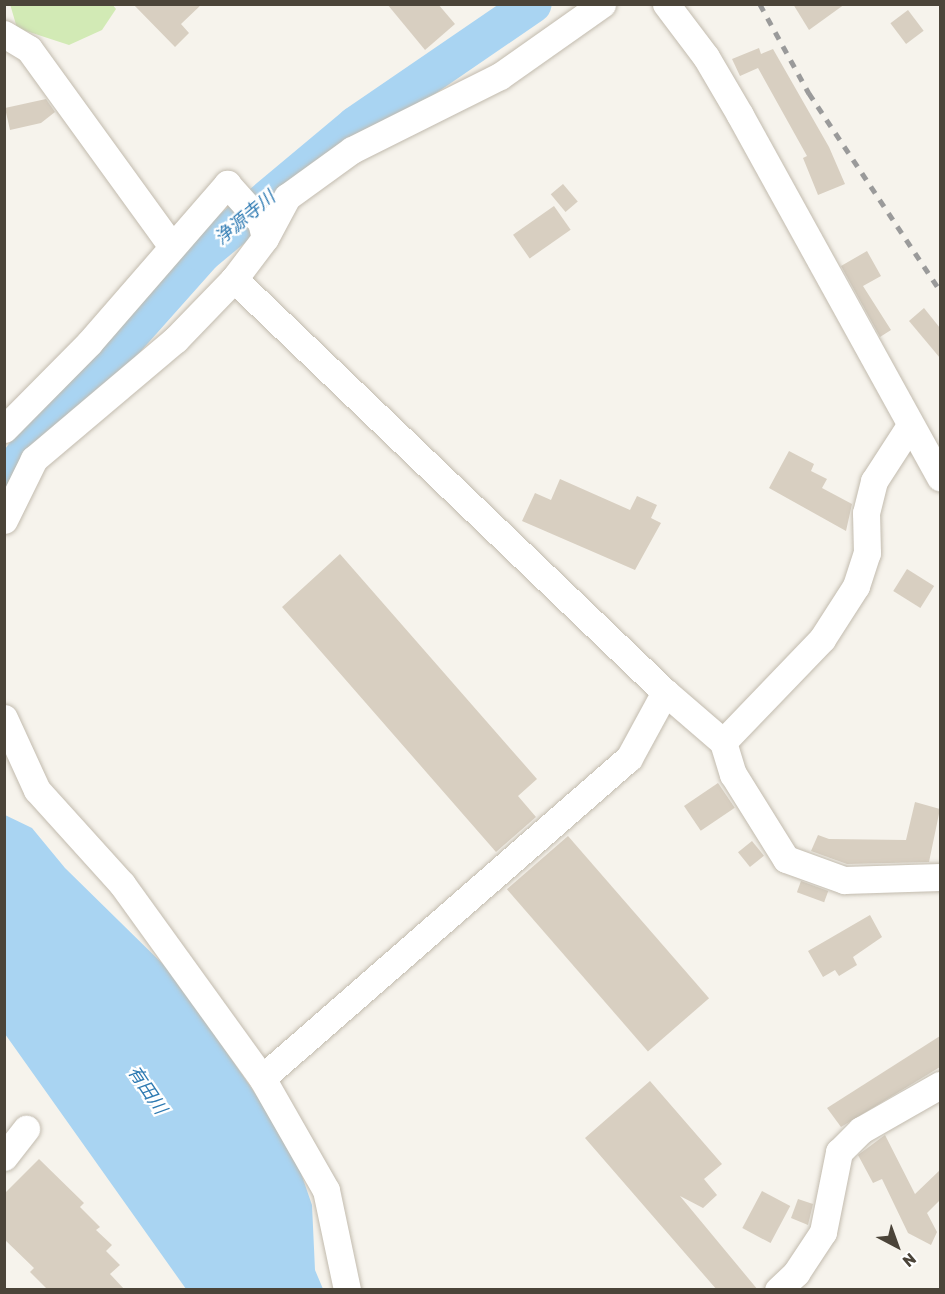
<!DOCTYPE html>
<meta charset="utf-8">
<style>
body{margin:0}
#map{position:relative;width:945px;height:1294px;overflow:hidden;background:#f6f3ec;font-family:Rubik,"Noto Sans JP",sans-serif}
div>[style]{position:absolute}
.green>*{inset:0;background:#d2eab5}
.water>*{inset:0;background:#a9d4f2}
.river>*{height:38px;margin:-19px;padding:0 19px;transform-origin:19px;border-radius:19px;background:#a9d4f2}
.building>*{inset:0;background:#d8cfc1;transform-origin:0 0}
.roads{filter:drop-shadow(0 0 2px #c2bbae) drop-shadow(0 0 2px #c2bbae)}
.minor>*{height:27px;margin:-13.5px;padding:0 13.5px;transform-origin:13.5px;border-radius:13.5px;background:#fff}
.rail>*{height:4.5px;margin-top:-2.25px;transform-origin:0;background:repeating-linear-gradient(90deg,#9a9a9a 0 8px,transparent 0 16px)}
span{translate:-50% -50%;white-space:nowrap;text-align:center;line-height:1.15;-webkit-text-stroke:4.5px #fff;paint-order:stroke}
.water-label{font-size:18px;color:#2e7ab2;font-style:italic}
.frame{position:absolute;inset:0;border:6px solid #4b4439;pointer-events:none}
.north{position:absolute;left:867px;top:1216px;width:60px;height:60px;-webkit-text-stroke:4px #fff;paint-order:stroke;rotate:139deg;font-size:16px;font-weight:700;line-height:24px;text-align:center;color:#4b4439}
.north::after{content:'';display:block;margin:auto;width:21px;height:27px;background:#4b4439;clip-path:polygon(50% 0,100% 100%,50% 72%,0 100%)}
</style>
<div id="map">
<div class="green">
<div style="clip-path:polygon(10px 4px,112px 4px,116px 9px,102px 30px,69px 45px,17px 28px)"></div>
</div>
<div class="water">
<div style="clip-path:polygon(5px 815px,32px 828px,65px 868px,173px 974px,292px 1147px,312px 1205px,315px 1270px,323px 1289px,186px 1289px,5px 1034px)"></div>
</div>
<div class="river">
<div style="left:4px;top:483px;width:44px;rotate:-54.2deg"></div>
<div style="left:30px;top:447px;width:260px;rotate:-48.3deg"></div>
<div style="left:203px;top:253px;width:199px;rotate:-39.9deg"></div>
<div style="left:356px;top:125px;width:214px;rotate:-34.4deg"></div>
</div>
<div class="building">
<div style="clip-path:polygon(133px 4px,202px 4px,181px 24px,189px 33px,175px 47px)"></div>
<div style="clip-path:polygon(387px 4px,438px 4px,455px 24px,425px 50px)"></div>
<div style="clip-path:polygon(793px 4px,845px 4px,809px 30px)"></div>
<div style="left:908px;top:10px;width:26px;height:22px;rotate:53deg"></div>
<div style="clip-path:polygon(759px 48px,761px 54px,773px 49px,829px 147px,845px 184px,818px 195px,803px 158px,807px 156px,758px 68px,740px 76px,732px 59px)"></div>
<div style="clip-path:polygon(46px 99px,55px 112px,41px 123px,10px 130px,5px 108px)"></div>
<div style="left:563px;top:184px;width:23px;height:16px;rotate:50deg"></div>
<div style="left:554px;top:206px;width:29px;height:50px;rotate:55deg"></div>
<div style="clip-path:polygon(867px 251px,881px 276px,863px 286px,891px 330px,880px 337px,841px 266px)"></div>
<div style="clip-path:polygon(924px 308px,940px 328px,940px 358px,909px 321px)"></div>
<div style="clip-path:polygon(789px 451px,814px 464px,811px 471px,827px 479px,822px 488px,852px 504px,846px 531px,769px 488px)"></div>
<div style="clip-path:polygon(560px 479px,630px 510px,637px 496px,657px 505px,651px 518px,661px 523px,635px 570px,522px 521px,535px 493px,551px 500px)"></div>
<div style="clip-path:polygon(340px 554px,537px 779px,518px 796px,536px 817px,496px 852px,282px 607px)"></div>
<div style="left:907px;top:569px;width:32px;height:26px;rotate:32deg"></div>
<div style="left:718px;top:783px;width:30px;height:41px;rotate:56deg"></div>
<div style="clip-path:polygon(915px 802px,940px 809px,929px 862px,847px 864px,811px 851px,818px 835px,829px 839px,906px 840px)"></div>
<div style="left:568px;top:836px;width:215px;height:81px;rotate:49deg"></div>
<div style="left:752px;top:841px;width:19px;height:18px;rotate:51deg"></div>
<div style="left:801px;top:881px;width:29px;height:12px;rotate:20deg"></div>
<div style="clip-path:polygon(870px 915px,882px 937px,853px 957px,857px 965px,839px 976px,835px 970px,823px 977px,808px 951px)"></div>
<div style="clip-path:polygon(940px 1036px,940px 1067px,841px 1127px,827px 1108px)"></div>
<div style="clip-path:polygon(650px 1081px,722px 1164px,704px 1179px,717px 1195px,703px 1208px,680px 1196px,758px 1290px,717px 1290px,585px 1138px)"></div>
<div style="clip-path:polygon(885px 1135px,915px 1194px,940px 1170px,940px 1200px,927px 1213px,937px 1232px,931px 1245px,908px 1233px,882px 1179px,873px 1183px,858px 1155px)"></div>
<div style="clip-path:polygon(39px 1159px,84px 1203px,80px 1207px,100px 1227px,96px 1230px,112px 1245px,106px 1251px,120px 1265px,110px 1274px,125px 1290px,48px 1290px,30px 1272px,34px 1268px,4px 1239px,4px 1194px)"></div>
<div style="left:762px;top:1191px;width:32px;height:42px;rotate:28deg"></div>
<div style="clip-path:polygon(798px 1199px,813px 1204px,808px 1225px,791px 1218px)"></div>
</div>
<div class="roads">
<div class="minor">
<div style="left:666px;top:4px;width:66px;rotate:53deg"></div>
<div style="left:706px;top:57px;width:67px;rotate:59.6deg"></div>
<div style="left:740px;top:115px;width:414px;rotate:61.1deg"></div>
<div style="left:4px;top:34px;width:29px;rotate:31deg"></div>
<div style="left:29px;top:49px;width:242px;rotate:54.1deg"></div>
<div style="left:234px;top:279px;width:597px;rotate:43.78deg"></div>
<div style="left:665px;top:692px;width:77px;rotate:40.8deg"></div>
<div style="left:723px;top:742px;width:34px;rotate:73deg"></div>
<div style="left:733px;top:774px;width:100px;rotate:58.1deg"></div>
<div style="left:786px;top:859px;width:62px;rotate:19.9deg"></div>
<div style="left:844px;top:880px;width:96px;rotate:-1.8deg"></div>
<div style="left:4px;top:429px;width:121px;rotate:-45.3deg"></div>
<div style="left:89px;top:343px;width:211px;rotate:-49deg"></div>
<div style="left:227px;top:184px;width:51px;rotate:48.2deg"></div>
<div style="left:261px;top:222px;width:16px;rotate:76deg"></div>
<div style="left:4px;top:520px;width:68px;rotate:-63.8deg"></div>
<div style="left:34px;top:459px;width:185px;rotate:-40.2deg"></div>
<div style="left:175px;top:340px;width:85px;rotate:-46deg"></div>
<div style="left:234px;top:279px;width:51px;rotate:-52.9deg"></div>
<div style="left:265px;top:238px;width:47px;rotate:-61.8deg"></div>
<div style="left:287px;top:197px;width:80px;rotate:-35.9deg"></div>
<div style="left:352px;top:150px;width:165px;rotate:-26.6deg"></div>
<div style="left:500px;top:76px;width:125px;rotate:-35.2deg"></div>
<div style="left:4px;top:718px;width:79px;rotate:65.4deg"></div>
<div style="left:37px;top:790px;width:127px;rotate:47.9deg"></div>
<div style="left:122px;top:884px;width:239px;rotate:54.2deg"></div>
<div style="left:262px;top:1078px;width:129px;rotate:60.3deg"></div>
<div style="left:326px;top:1190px;width:102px;rotate:78.1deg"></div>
<div style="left:723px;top:742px;width:143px;rotate:-46.1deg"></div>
<div style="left:822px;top:639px;width:63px;rotate:-57.3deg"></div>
<div style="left:856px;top:586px;width:35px;rotate:-72deg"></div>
<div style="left:867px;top:553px;width:40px;rotate:-91.4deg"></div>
<div style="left:866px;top:513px;width:33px;rotate:-76deg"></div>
<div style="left:874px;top:481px;width:64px;rotate:-57.1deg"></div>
<div style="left:262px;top:1078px;width:487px;rotate:-41.1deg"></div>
<div style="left:629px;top:758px;width:75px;rotate:-61.4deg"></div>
<div style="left:4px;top:1157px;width:36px;rotate:-52deg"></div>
<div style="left:778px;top:1290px;width:25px;rotate:-43deg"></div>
<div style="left:796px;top:1273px;width:49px;rotate:-56.6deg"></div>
<div style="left:823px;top:1232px;width:82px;rotate:-78.7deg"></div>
<div style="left:839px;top:1152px;width:31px;rotate:-45deg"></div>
<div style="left:861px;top:1130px;width:91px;rotate:-29.7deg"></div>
</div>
</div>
<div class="rail">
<div style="left:760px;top:4px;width:102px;rotate:61.2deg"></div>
<div style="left:809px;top:93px;width:237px;rotate:56.4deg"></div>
</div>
<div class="water-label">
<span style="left:245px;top:218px;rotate:-40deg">浄源寺川</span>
<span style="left:147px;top:1090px;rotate:56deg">有田川</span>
</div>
<div class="frame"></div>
<div class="north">N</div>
</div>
